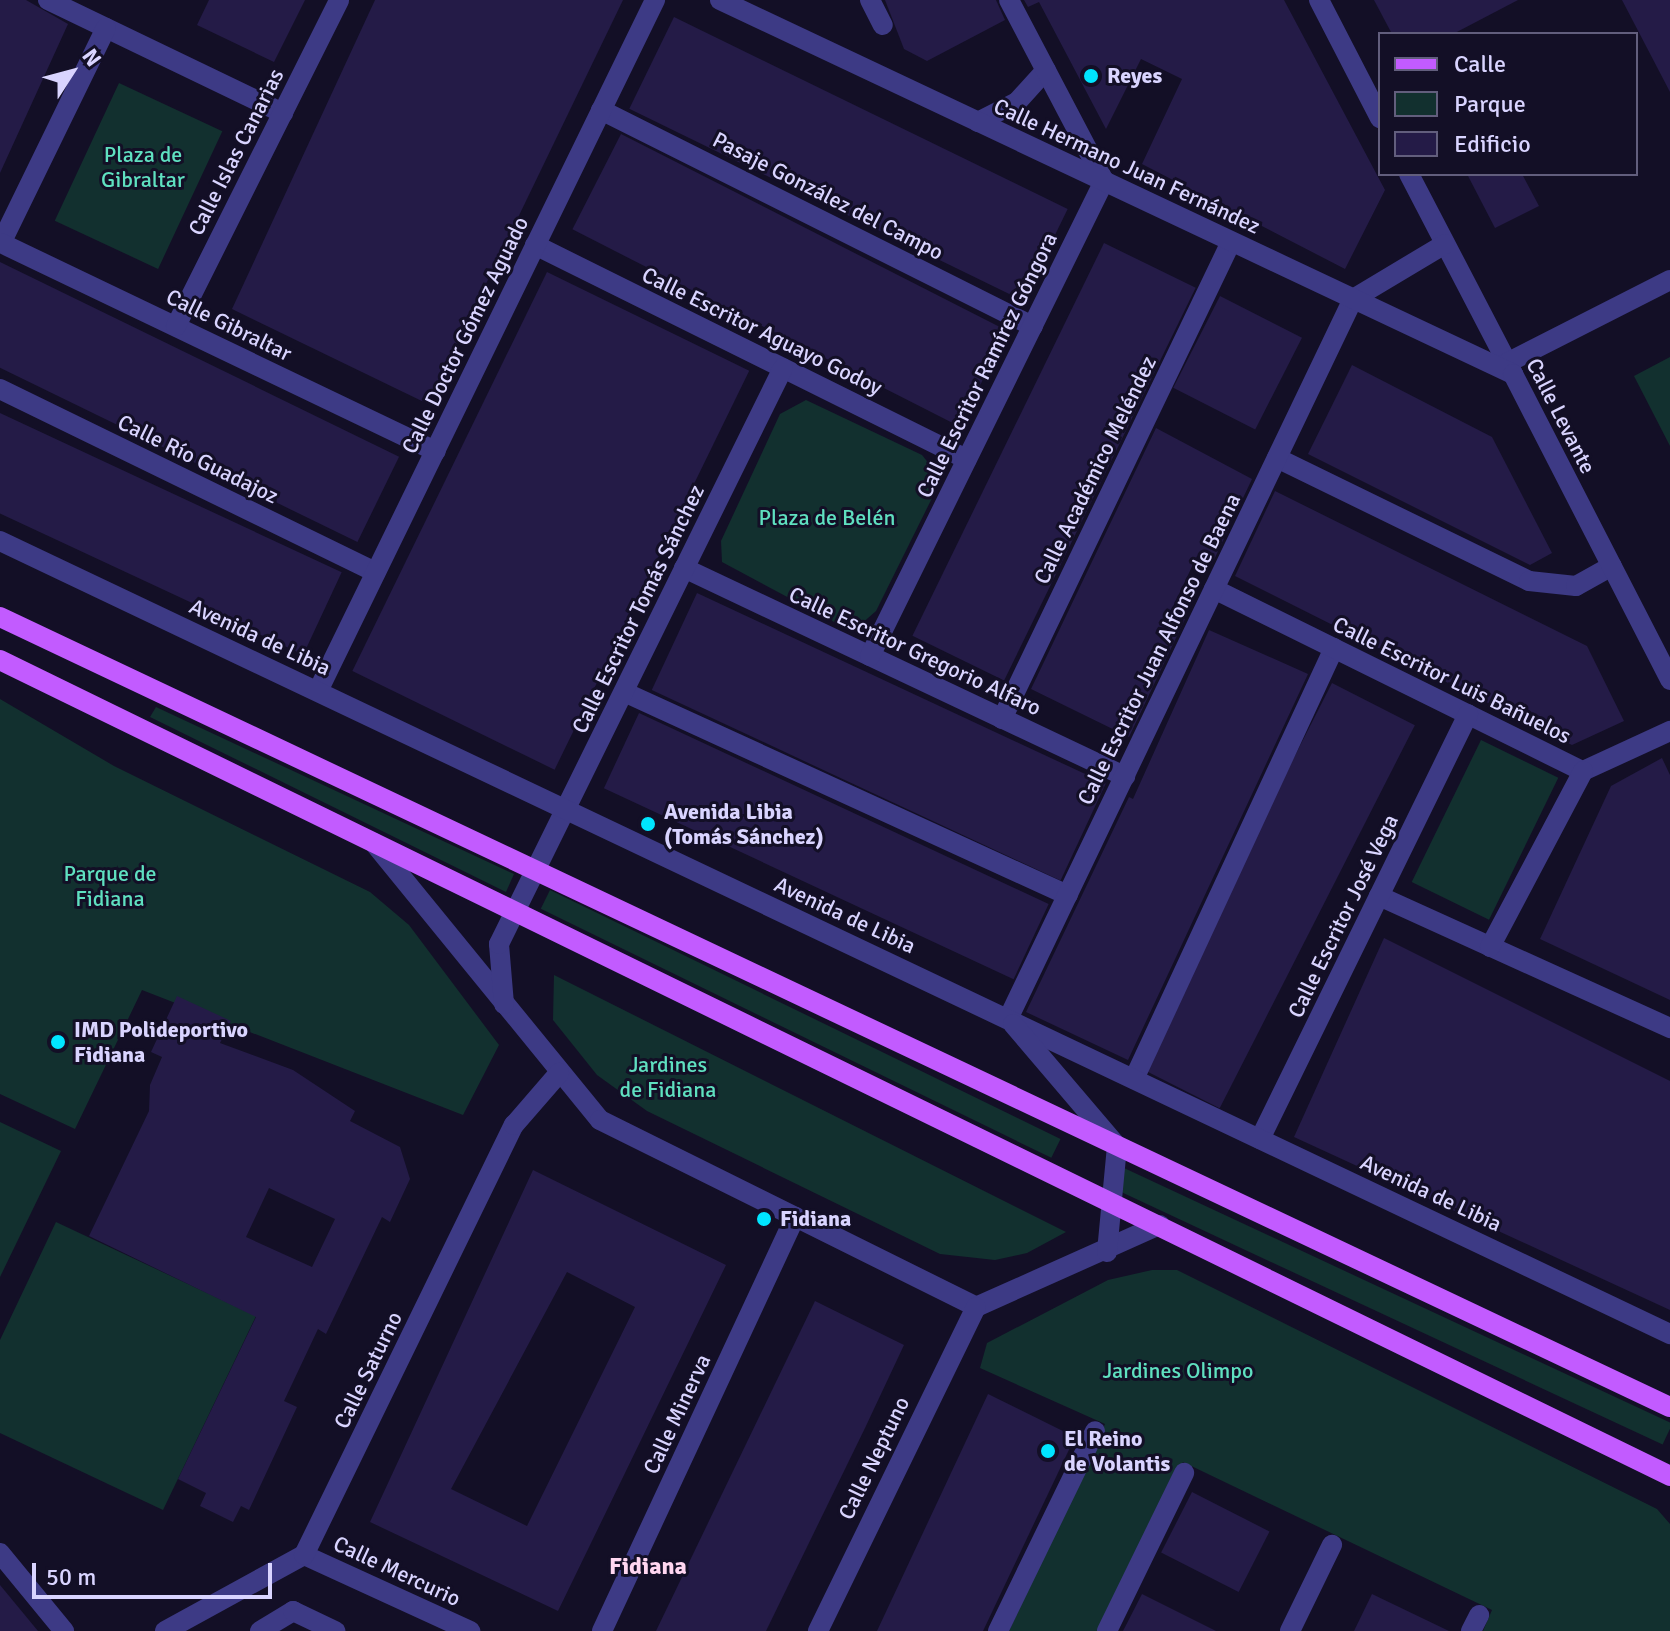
<!DOCTYPE html>
<meta charset="utf-8">
<style>
body{margin:0}
#map{position:relative;width:1670px;height:1631px;overflow:hidden;background:#130f26;font-family:Signika,sans-serif}
div>[style]{position:absolute}
.green>*{inset:0;background:#12302f;transform-origin:0 0}
.building>*{inset:0;background:#241b47;transform-origin:0 0}
.pedestrian>*{height:20px;margin:-10px;padding:0 10px;transform-origin:10px;border-radius:10px;background:#3d3a85}
.minor>*{height:20px;margin:-10px;padding:0 10px;transform-origin:10px;border-radius:10px;background:#3d3a85}
.tertiary>*{height:20px;margin:-10px;padding:0 10px;transform-origin:10px;border-radius:10px;background:#3d3a85}
.primary>*{height:20px;margin:-10px;padding:0 10px;transform-origin:10px;border-radius:10px;background:#c25bff}
.dots>*{width:22px;height:22px;translate:-50% -50%;box-sizing:border-box;border:4px solid #130f26;border-radius:50%}
span{translate:-50% -50%;white-space:nowrap;text-align:center;line-height:1.15;-webkit-text-stroke:6px #130f26;paint-order:stroke}
.poi-label{font-size:22px;color:#d9d4ff;font-weight:700}
.left{translate:0 -50%;text-align:left}
.street-label{font-size:22px;color:#d9d4ff}
.park-label{font-size:22px;color:#5fe0c0}
.neighbourhood-label{font-size:24px;color:#ffd6f0;font-weight:700}
.legend{position:absolute;left:1378px;top:32px;width:260px;height:144px;box-sizing:border-box;background:#130f26;border:2px solid #625e7d;margin:0;padding:10px 14px;list-style:none;font-size:24px;color:#d9d4ff}
.legend li{display:flex;align-items:center;gap:16px;height:40px}
.legend b{width:40px;border:2px solid #625e7d}
.north{position:absolute;left:32px;top:32px;width:80px;height:80px;-webkit-text-stroke:6px #130f26;paint-order:stroke;rotate:54deg;font-size:22px;font-weight:700;line-height:32px;text-align:center;color:#d9d4ff}
.north::after{content:'';display:block;margin:auto;width:28px;height:36px;background:#d9d4ff;clip-path:polygon(50% 0,100% 100%,50% 72%,0 100%)}
.scale{position:absolute;left:32px;top:1563px;width:240px;height:36px;box-sizing:border-box;border:4px solid #d9d4ff;border-top:0;padding-left:10px;font-size:24px;line-height:28px;white-space:nowrap;color:#d9d4ff;-webkit-text-stroke:6px #130f26;paint-order:stroke}
</style>
<div id="map">
<div class="green">
<div style="left:119px;top:83px;width:114px;height:152px;rotate:25deg"></div>
<div style="clip-path:polygon(1670px 357px,1670px 446px,1634px 376px)"></div>
<div style="clip-path:polygon(806px 400px,922px 455px,934px 470px,936px 490px,876px 611px,860px 625px,838px 624px,722px 562px,721px 541px,780px 414px)"></div>
<div style="clip-path:polygon(0 699px,114px 766px,370px 892px,409px 925px,499px 1045px,463px 1115px,142px 990px,75px 1129px,0 1094px)"></div>
<div style="clip-path:polygon(156px 707px,514px 874px,506px 892px,150px 717px)"></div>
<div style="left:1481px;top:740px;width:86px;height:158px;rotate:26deg"></div>
<div style="left:550px;top:890px;width:568px;height:21px;rotate:26deg"></div>
<div style="clip-path:polygon(554px 975px,1066px 1232px,1027px 1253px,995px 1260px,940px 1254px,647px 1111px,597px 1075px,553px 1020px)"></div>
<div style="clip-path:polygon(0 1122px,61px 1151px,0 1277px)"></div>
<div style="left:1124px;top:1168px;width:605px;height:23px;rotate:25deg"></div>
<div style="clip-path:polygon(56px 1222px,256px 1316px,163px 1510px,0 1433px,0 1340px)"></div>
<div style="clip-path:polygon(1152px 1270px,1177px 1270px,1657px 1509px,1670px 1524px,1670px 1631px,1483px 1631px,1492px 1610px,1183px 1462px,1102px 1631px,1009px 1631px,1105px 1424px,980px 1368px,987px 1343px,1108px 1280px)"></div>
</div>
<div class="building">
<div style="clip-path:polygon(0 0,26px 0,68px 24px,0 173px)"></div>
<div style="clip-path:polygon(209px 0,305px 0,274px 62px,197px 25px)"></div>
<div style="clip-path:polygon(375px 0,623px 0,428px 404px,232px 309px)"></div>
<div style="clip-path:polygon(885px 0,996px 0,1005px 20px,927px 61px,904px 49px)"></div>
<div style="clip-path:polygon(1024px 0,1284px 0,1385px 190px,1345px 269px,1142px 164px,1182px 79px,1141px 59px,1106px 129px,1039px 2px,1028px 7px)"></div>
<div style="clip-path:polygon(1374px 0,1518px 0,1453px 34px,1392px 34px)"></div>
<div style="clip-path:polygon(1622px 0,1670px 0,1670px 92px)"></div>
<div style="left:674px;top:17px;width:438px;height:102px;rotate:26deg"></div>
<div style="left:621px;top:134px;width:434px;height:107px;rotate:27deg"></div>
<div style="clip-path:polygon(1467px 174px,1522px 174px,1539px 206px,1495px 228px)"></div>
<div style="left:1104px;top:243px;width:102px;height:437px;rotate:26deg"></div>
<div style="left:0;top:262px;width:444px;height:95px;rotate:26deg"></div>
<div style="left:547px;top:272px;width:225px;height:444px;rotate:26deg"></div>
<div style="left:1220px;top:296px;width:92px;height:103px;rotate:27deg"></div>
<div style="clip-path:polygon(1352px 365px,1492px 437px,1552px 553px,1530px 565px,1308px 454px)"></div>
<div style="left:0;top:413px;width:377px;height:91px;rotate:25deg"></div>
<div style="clip-path:polygon(1156px 428px,1252px 479px,1212px 564px,1197px 556px,1170px 613px,1185px 619px,1129px 737px,1031px 689px)"></div>
<div style="clip-path:polygon(1275px 491px,1587px 646px,1624px 721px,1572px 745px,1235px 576px)"></div>
<div style="left:697px;top:593px;width:451px;height:107px;rotate:25deg"></div>
<div style="clip-path:polygon(1209px 630px,1308px 674px,1128px 1060px,1026px 1012px,1129px 797px,1133px 799px)"></div>
<div style="left:1332px;top:683px;width:93px;height:430px;rotate:27deg"></div>
<div style="left:639px;top:713px;width:452px;height:83px;rotate:25deg"></div>
<div style="clip-path:polygon(1662px 758px,1670px 775px,1670px 1000px,1540px 939px,1611px 786px)"></div>
<div style="clip-path:polygon(1384px 938px,1670px 1081px,1670px 1310px,1294px 1137px)"></div>
<div style="clip-path:polygon(evenodd,177px 996px,231px 1021px,220px 1043px,293px 1070px,355px 1111px,350px 1121px,400px 1147px,410px 1179px,390px 1222px,382px 1217px,326px 1334px,318px 1329px,284px 1401px,297px 1407px,249px 1510px,241px 1506px,233px 1522px,200px 1506px,206px 1493px,178px 1479px,256px 1317px,89px 1236px,149px 1111px,150px 1085px,162px 1057px,151px 1052px,177px 996px,269px 1188px,335px 1219px,312px 1267px,246px 1237px,269px 1188px)"></div>
<div style="clip-path:polygon(evenodd,533px 1170px,726px 1265px,558px 1611px,370px 1522px,533px 1170px,567px 1272px,635px 1307px,527px 1526px,451px 1489px,567px 1272px)"></div>
<div style="clip-path:polygon(815px 1301px,904px 1345px,865px 1428px,766px 1631px,656px 1631px)"></div>
<div style="clip-path:polygon(988px 1394px,1075px 1437px,983px 1631px,877px 1631px)"></div>
<div style="left:1192px;top:1492px;width:87px;height:68px;rotate:27deg"></div>
<div style="clip-path:polygon(0 1585px,38px 1631px,0 1631px)"></div>
<div style="clip-path:polygon(1142px 1594px,1216px 1631px,1123px 1631px)"></div>
<div style="clip-path:polygon(1372px 1594px,1449px 1631px,1354px 1631px)"></div>
</div>
<div class="pedestrian">
<div style="left:870px;top:0;width:28px;rotate:63deg"></div>
<div style="left:601px;top:110px;width:483px;rotate:26.6deg"></div>
<div style="left:0;top:389px;width:418px;rotate:26deg"></div>
<div style="left:1277px;top:458px;width:280px;rotate:26deg"></div>
<div style="left:1529px;top:581px;width:47px;rotate:6.1deg"></div>
<div style="left:1576px;top:586px;width:41px;rotate:-29.1deg"></div>
<div style="left:624px;top:692px;width:488px;rotate:24.6deg"></div>
<div style="left:1002px;top:719px;width:529px;rotate:-64.36deg"></div>
<div style="left:1134px;top:1079px;width:475px;rotate:-65.1deg"></div>
<div style="left:260px;top:1631px;width:39px;rotate:-31deg"></div>
<div style="left:293px;top:1611px;width:47px;rotate:25.5deg"></div>
<div style="left:602px;top:1631px;width:457px;rotate:-65deg"></div>
<div style="left:998px;top:1631px;width:222px;rotate:-64.1deg"></div>
<div style="left:1107px;top:1631px;width:176px;rotate:-64deg"></div>
<div style="left:1471px;top:1631px;width:18px;rotate:-63deg"></div>
</div>
<div class="minor">
<div style="left:48px;top:0;width:261px;rotate:25.7deg"></div>
<div style="left:1319px;top:0;width:133px;rotate:62.7deg"></div>
<div style="left:106px;top:28px;width:239px;rotate:116deg"></div>
<div style="left:1px;top:243px;width:482px;rotate:25.6deg"></div>
<div style="left:978px;top:122px;width:44px;rotate:-27.1deg"></div>
<div style="left:1017px;top:102px;width:43px;rotate:-47.8deg"></div>
<div style="left:1409px;top:174px;width:225px;rotate:62.5deg"></div>
<div style="left:535px;top:245px;width:482px;rotate:26.4deg"></div>
<div style="left:176px;top:326px;width:364px;rotate:-63.4deg"></div>
<div style="left:1507px;top:363px;width:183px;rotate:-27deg"></div>
<div style="left:684px;top:568px;width:488px;rotate:25.3deg"></div>
<div style="left:1214px;top:589px;width:411px;rotate:26.3deg"></div>
<div style="left:1583px;top:771px;width:96px;rotate:-24.7deg"></div>
<div style="left:870px;top:656px;width:530px;rotate:-63.77deg"></div>
<div style="left:1104px;top:181px;width:204px;rotate:-117.7deg"></div>
<div style="left:318px;top:691px;width:769px;rotate:-64deg"></div>
<div style="left:374px;top:843px;width:357px;rotate:50.8deg"></div>
<div style="left:600px;top:1120px;width:420px;rotate:26.4deg"></div>
<div style="left:976px;top:1307px;width:201px;rotate:-24.1deg"></div>
<div style="left:1379px;top:896px;width:320px;rotate:24.4deg"></div>
<div style="left:1490px;top:947px;width:199px;rotate:-62.1deg"></div>
<div style="left:504px;top:1004px;width:60px;rotate:-94.8deg"></div>
<div style="left:499px;top:944px;width:642px;rotate:-63.75deg"></div>
<div style="left:1008px;top:1019px;width:798px;rotate:-64.4deg"></div>
<div style="left:1353px;top:299px;width:107px;rotate:-30.9deg"></div>
<div style="left:1260px;top:1139px;width:473px;rotate:-63.9deg"></div>
<div style="left:1107px;top:1252px;width:106px;rotate:-84.6deg"></div>
<div style="left:304px;top:1555px;width:183px;rotate:24.6deg"></div>
<div style="left:165px;top:1631px;width:158px;rotate:-28.7deg"></div>
<div style="left:304px;top:1555px;width:479px;rotate:-64deg"></div>
<div style="left:514px;top:1125px;width:69px;rotate:-49.1deg"></div>
<div style="left:818px;top:1631px;width:360px;rotate:-64deg"></div>
<div style="left:1290px;top:1631px;width:96px;rotate:-64deg"></div>
</div>
<div class="tertiary">
<div style="left:720px;top:0;width:877px;rotate:25.25deg"></div>
<div style="left:1513px;top:374px;width:344px;rotate:62.8deg"></div>
<div style="left:0;top:541px;width:1849px;rotate:25.4deg"></div>
<div style="left:1013px;top:1024px;width:160px;rotate:49.6deg"></div>
<div style="left:0;top:1553px;width:101px;rotate:50.6deg"></div>
</div>
<div class="primary">
<div style="left:0;top:617px;width:1847px;rotate:25.32deg"></div>
<div style="left:0;top:660px;width:1859px;rotate:26.04deg"></div>
</div>
<div class="dots">
<div style="left:1091px;top:76px;background:#00e5ff"></div>
<div style="left:648px;top:824px;background:#00e5ff"></div>
<div style="left:58px;top:1042px;background:#00e5ff"></div>
<div style="left:764px;top:1219px;background:#00e5ff"></div>
<div style="left:1048px;top:1451px;background:#00e5ff"></div>
</div>
<div class="poi-label">
<span class="left" style="left:1107px;top:76px">Reyes</span>
<span class="left" style="left:664px;top:824px">Avenida Libia<br>(Tomás Sánchez)</span>
<span class="left" style="left:74px;top:1042px">IMD Polideportivo<br>Fidiana</span>
<span class="left" style="left:780px;top:1219px">Fidiana</span>
<span class="left" style="left:1064px;top:1451px">El Reino<br>de Volantis</span>
</div>
<div class="street-label">
<span style="left:236px;top:152px;rotate:-63deg">Calle Islas Canarias</span>
<span style="left:1127px;top:166px;rotate:25deg">Calle Hermano Juan Fernández</span>
<span style="left:828px;top:196px;rotate:27deg">Pasaje González del Campo</span>
<span style="left:229px;top:325px;rotate:26deg">Calle Gibraltar</span>
<span style="left:762px;top:331px;rotate:26deg">Calle Escritor Aguayo Godoy</span>
<span style="left:465px;top:335px;rotate:-64deg">Calle Doctor Gómez Aguado</span>
<span style="left:987px;top:365px;rotate:-64deg">Calle Escritor Ramírez Góngora</span>
<span style="left:1561px;top:416px;rotate:63deg">Calle Levante</span>
<span style="left:198px;top:459px;rotate:26deg">Calle Río Guadajoz</span>
<span style="left:1095px;top:470px;rotate:-64deg">Calle Académico Meléndez</span>
<span style="left:638px;top:609px;rotate:-64deg">Calle Escritor Tomás Sánchez</span>
<span style="left:260px;top:637px;rotate:25deg">Avenida de Libia</span>
<span style="left:1159px;top:649px;rotate:-64deg">Calle Escritor Juan Alfonso de Baena</span>
<span style="left:915px;top:651px;rotate:25deg">Calle Escritor Gregorio Alfaro</span>
<span style="left:1452px;top:680px;rotate:26deg">Calle Escritor Luis Bañuelos</span>
<span style="left:845px;top:915px;rotate:25deg">Avenida de Libia</span>
<span style="left:1343px;top:916px;rotate:-64deg">Calle Escritor José Vega</span>
<span style="left:1431px;top:1193px;rotate:25deg">Avenida de Libia</span>
<span style="left:368px;top:1370px;rotate:-64deg">Calle Saturno</span>
<span style="left:677px;top:1414px;rotate:-65deg">Calle Minerva</span>
<span style="left:874px;top:1458px;rotate:-64deg">Calle Neptuno</span>
<span style="left:397px;top:1571px;rotate:25deg">Calle Mercurio</span>
</div>
<div class="park-label">
<span style="left:143px;top:167px">Plaza de<br>Gibraltar</span>
<span style="left:827px;top:518px">Plaza de Belén</span>
<span style="left:110px;top:886px">Parque de<br>Fidiana</span>
<span style="left:668px;top:1077px">Jardines<br>de Fidiana</span>
<span style="left:1178px;top:1371px">Jardines Olimpo</span>
</div>
<div class="neighbourhood-label">
<span style="left:648px;top:1567px">Fidiana</span>
</div>
<ul class="legend">
<li><b style="height:10px;background:#c25bff"></b>Calle</li>
<li><b style="height:22px;background:#12302f"></b>Parque</li>
<li><b style="height:22px;background:#241b47"></b>Edificio</li>
</ul>
<div class="north">N</div>
<div class="scale">50 m</div>
</div>
